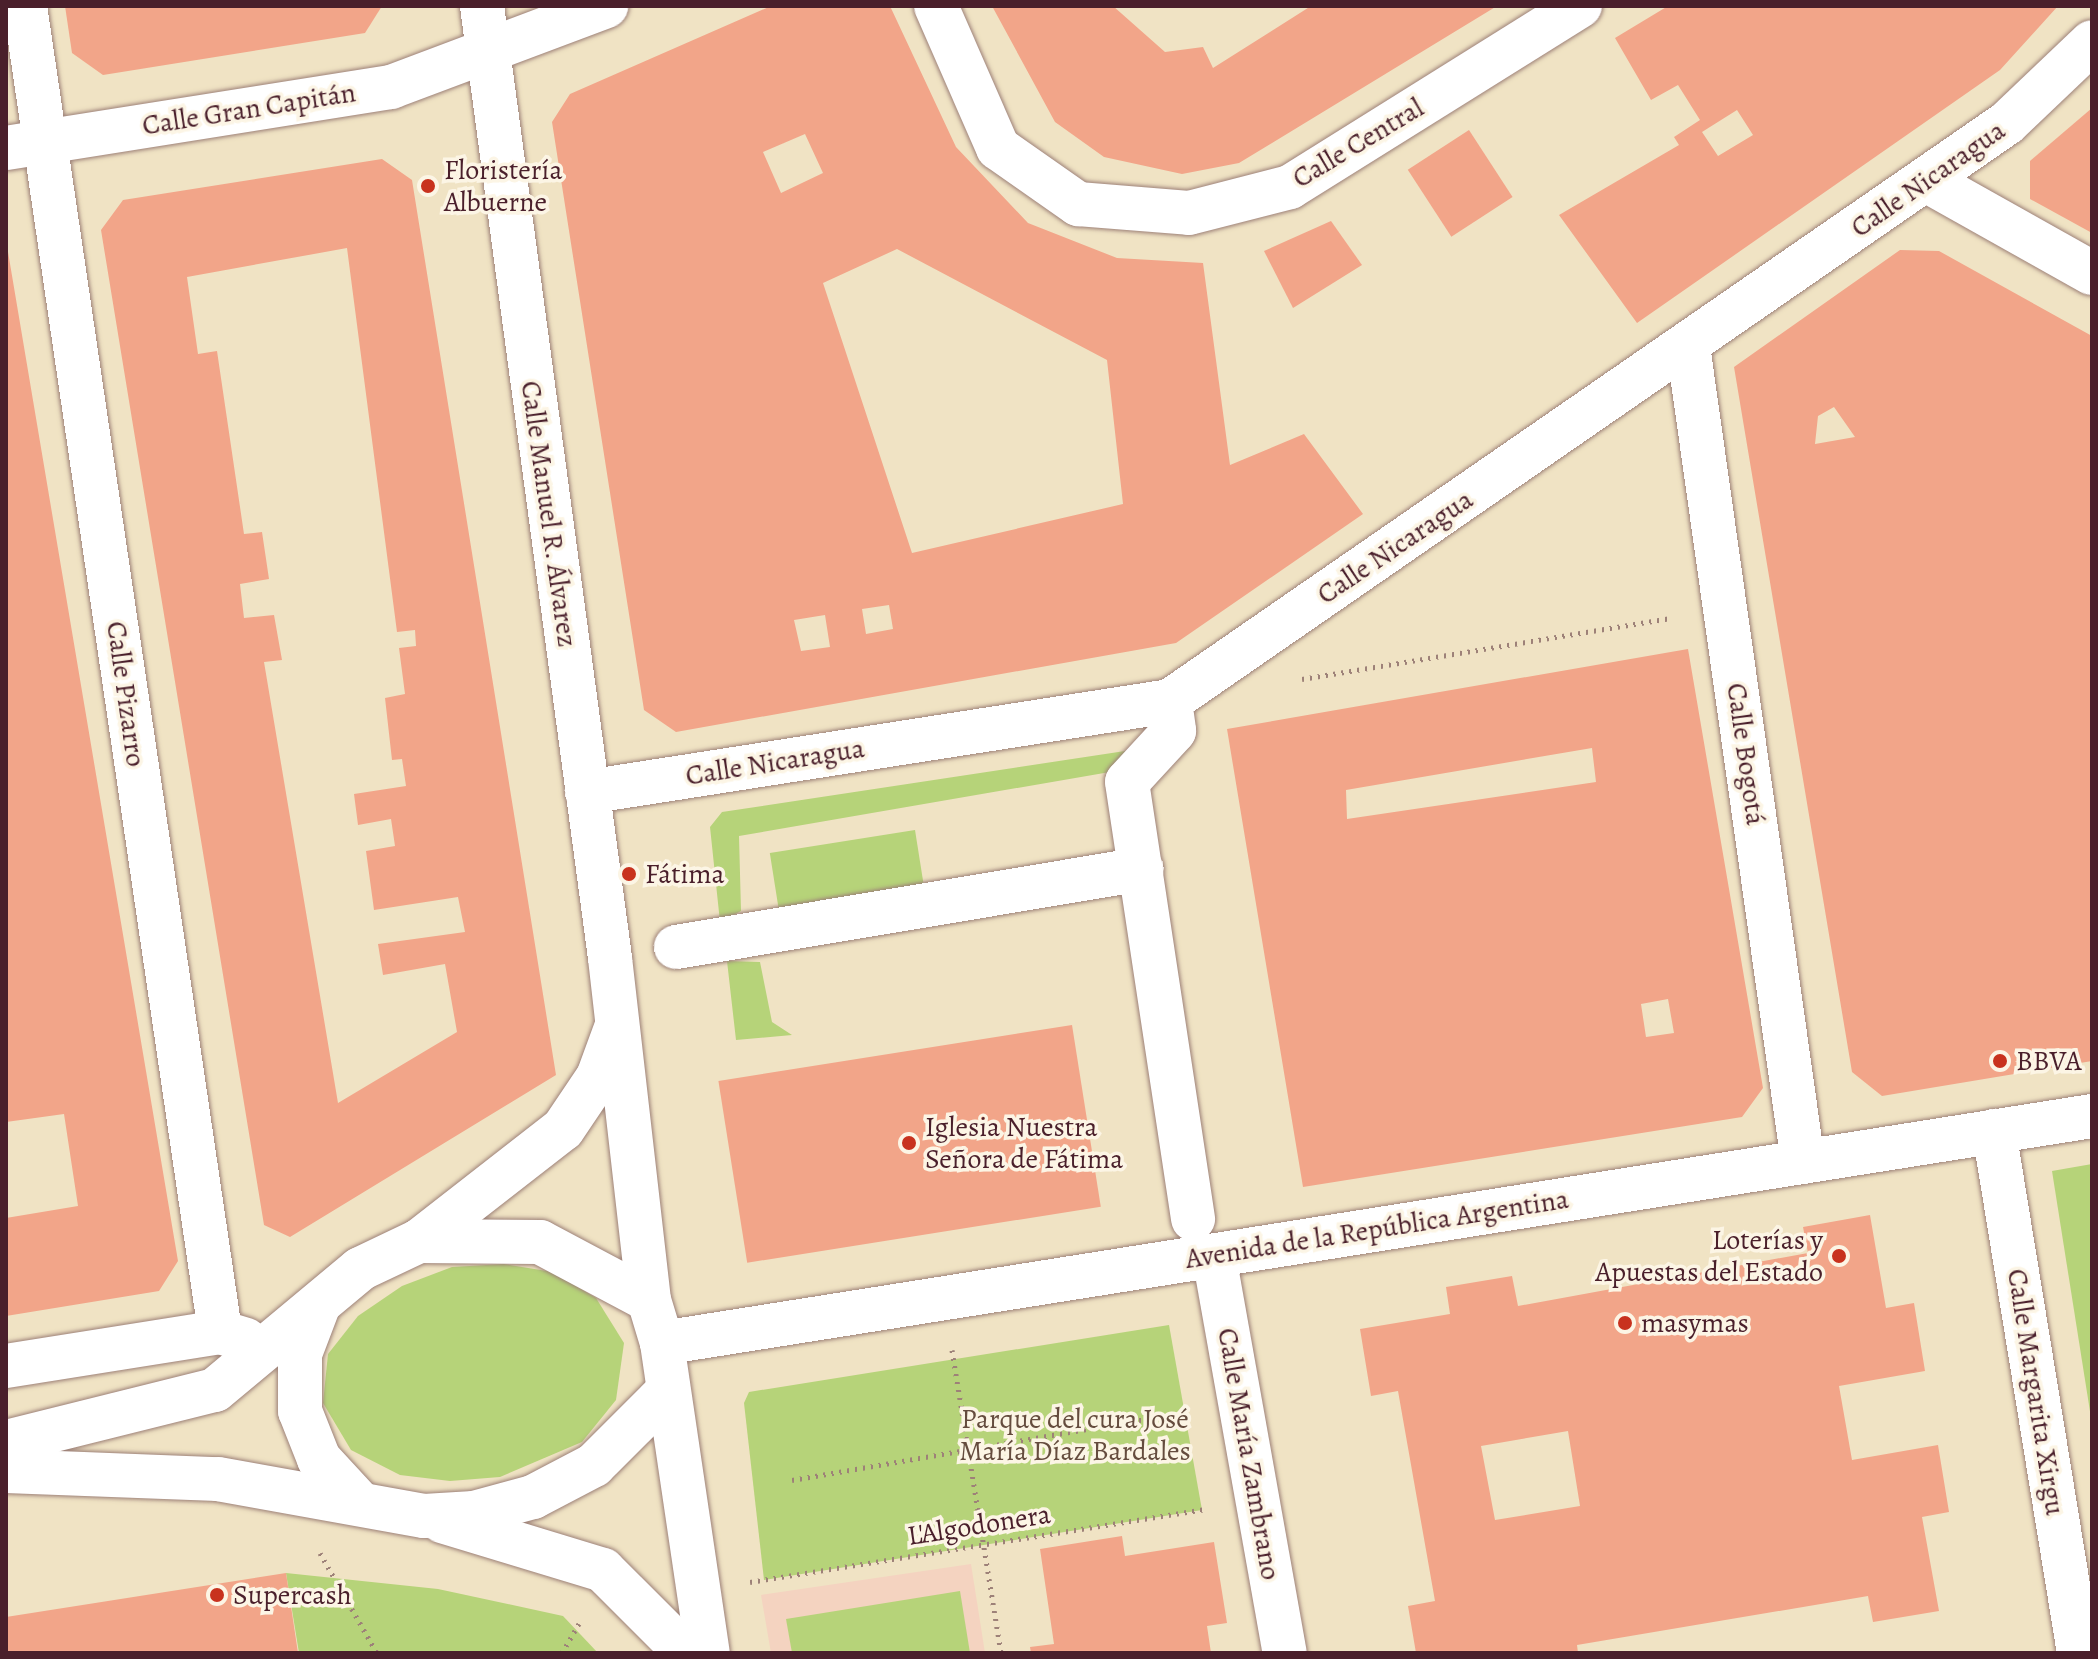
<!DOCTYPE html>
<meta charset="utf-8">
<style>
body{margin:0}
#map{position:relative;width:2098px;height:1659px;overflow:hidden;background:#f0e3c4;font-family:Alegreya,serif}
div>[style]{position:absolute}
.built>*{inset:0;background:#f4d3c0}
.green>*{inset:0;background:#b6d379;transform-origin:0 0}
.building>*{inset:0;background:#f2a589;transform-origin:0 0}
.path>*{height:5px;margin-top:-2.5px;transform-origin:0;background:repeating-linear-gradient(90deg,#9d8178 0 2px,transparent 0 8px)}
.roads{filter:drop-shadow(0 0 2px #9d8178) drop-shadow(0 0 2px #9d8178)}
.minor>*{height:44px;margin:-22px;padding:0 22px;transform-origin:22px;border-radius:22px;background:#fff}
.dots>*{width:22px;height:22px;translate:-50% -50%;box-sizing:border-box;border:4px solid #fcf5e5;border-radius:50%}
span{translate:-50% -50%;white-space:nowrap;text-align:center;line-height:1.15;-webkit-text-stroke:7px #fcf5e5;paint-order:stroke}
.street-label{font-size:28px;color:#4a1f2b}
.poi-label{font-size:28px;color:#4a1f2b}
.left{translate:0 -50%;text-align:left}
.right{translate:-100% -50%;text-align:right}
.park-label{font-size:28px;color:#654c3e}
.frame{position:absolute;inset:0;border:8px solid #4a1f2b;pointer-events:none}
</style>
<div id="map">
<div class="built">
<div style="clip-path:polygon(971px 1564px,985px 1653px,771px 1653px,761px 1595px)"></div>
</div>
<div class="green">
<div style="clip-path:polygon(1158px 746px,1133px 768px,739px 836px,741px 911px,720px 922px,710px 827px,722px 812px)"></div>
<div style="left:915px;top:830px;width:59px;height:147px;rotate:81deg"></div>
<div style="clip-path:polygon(727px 961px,760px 962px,772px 1022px,792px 1035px,736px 1040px)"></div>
<div style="clip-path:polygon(2092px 1164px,2092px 1424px,2052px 1171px)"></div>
<div style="clip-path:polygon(504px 1264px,553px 1272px,596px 1298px,624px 1343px,616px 1400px,582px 1442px,500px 1477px,450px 1481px,400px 1475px,351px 1450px,323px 1403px,328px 1354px,358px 1316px,402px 1286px,452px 1267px)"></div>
<div style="clip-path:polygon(1169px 1325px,1202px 1510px,764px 1580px,744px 1403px,749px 1392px)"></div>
<div style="clip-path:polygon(286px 1573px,438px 1589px,563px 1616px,598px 1653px,299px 1653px)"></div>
<div style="clip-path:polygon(960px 1591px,970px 1653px,792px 1653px,786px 1619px)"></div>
</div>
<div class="building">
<div style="clip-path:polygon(65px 6px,382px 6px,365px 33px,103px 75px,72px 53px)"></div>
<div style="clip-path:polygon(evenodd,771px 6px,890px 6px,956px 147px,1028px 223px,1117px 258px,1203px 263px,1230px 465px,1304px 434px,1363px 514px,1176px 643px,676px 732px,644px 710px,552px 122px,570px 94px,771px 6px,805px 134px,823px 173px,781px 193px,763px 152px,805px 134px,771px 6px,897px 249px,1107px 360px,1123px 504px,912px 553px,823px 283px,897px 249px,771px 6px,889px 605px,893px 629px,866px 634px,862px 609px,889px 605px,771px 6px,825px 615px,830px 647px,801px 651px,794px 620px,825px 615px)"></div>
<div style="clip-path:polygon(992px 6px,1113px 6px,1165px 52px,1203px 47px,1213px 68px,1311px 6px,1497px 6px,1239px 163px,1182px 174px,1104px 157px,1055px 122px)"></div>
<div style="clip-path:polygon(evenodd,1668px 6px,2058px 6px,2000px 70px,1637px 323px,1559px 215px,1679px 145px,1674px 137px,1700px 120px,1678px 85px,1651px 100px,1615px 38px,1668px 6px,1737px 110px,1753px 135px,1718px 156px,1702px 132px,1737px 110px)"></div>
<div style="clip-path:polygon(2092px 108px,2092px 233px,2030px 199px,2030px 161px)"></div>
<div style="left:1469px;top:130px;width:80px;height:73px;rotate:57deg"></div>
<div style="clip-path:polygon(evenodd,382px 159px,412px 180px,556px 1075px,290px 1237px,264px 1225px,101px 230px,123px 200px,382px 159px,347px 248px,397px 632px,415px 630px,416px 646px,399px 648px,405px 694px,385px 698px,392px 760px,402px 759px,406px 786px,354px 794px,358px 825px,391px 819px,395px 846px,366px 851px,374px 910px,458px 897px,465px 932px,378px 944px,383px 975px,445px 964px,457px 1032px,338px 1103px,264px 662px,282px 660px,274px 615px,244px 618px,240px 584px,269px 579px,262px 532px,244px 534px,217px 351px,198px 354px,187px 277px,347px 248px)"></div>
<div style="clip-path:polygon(1331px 221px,1362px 265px,1293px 308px,1264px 251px)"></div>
<div style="clip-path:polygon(6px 240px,178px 1261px,159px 1291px,6px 1316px,6px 1218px,78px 1206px,64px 1114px,6px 1122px)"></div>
<div style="clip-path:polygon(evenodd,1900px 250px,1939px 251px,2092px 336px,2092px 1061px,1882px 1096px,1852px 1072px,1734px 367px,1900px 250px,1834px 407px,1855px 437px,1815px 444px,1818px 416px,1834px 407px)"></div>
<div style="clip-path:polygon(evenodd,1688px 649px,1763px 1088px,1742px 1117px,1303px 1187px,1227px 729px,1688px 649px,1592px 748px,1596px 782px,1347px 819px,1346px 790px,1592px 748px,1688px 649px,1668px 999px,1674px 1033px,1646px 1037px,1641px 1004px,1668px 999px)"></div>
<div style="left:1072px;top:1025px;width:184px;height:358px;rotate:81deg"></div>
<div style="clip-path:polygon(evenodd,1870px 1215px,1886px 1308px,1914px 1303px,1925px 1371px,1839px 1386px,1852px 1460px,1938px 1445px,1949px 1512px,1922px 1517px,1939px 1611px,1873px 1622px,1868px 1596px,1577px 1645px,1578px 1653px,1416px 1653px,1408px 1606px,1435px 1601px,1398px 1391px,1371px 1396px,1360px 1329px,1450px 1314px,1446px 1287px,1512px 1276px,1518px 1306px,1808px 1253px,1803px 1227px,1870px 1215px,1568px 1431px,1580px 1506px,1495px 1520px,1481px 1446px,1568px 1431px)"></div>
<div style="clip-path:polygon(1122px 1536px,1125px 1556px,1214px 1542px,1227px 1623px,1207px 1626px,1211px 1653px,1031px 1653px,1030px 1647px,1054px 1644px,1040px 1549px)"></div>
<div style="clip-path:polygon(286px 1573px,298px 1653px,6px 1653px,6px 1617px)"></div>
</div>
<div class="path">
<div style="left:1302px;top:679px;width:374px;rotate:-9.4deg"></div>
<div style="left:952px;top:1350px;width:307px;rotate:80.8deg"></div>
<div style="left:792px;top:1480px;width:400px;rotate:-9.8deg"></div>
<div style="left:320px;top:1553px;width:115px;rotate:60.3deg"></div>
<div style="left:750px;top:1582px;width:463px;rotate:-9.1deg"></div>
<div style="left:562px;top:1653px;width:34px;rotate:-60deg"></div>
</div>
<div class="roads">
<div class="minor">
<div style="left:25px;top:6px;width:1340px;rotate:81.63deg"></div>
<div style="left:482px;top:6px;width:961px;rotate:82.34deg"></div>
<div style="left:610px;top:958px;width:344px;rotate:83.5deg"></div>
<div style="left:649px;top:1300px;width:45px;rotate:73.2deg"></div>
<div style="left:662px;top:1343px;width:313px;rotate:81.6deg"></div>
<div style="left:936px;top:6px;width:155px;rotate:66.4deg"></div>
<div style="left:998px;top:148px;width:98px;rotate:35deg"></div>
<div style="left:1078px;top:204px;width:111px;rotate:4.6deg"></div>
<div style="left:1189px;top:213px;width:104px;rotate:-14.4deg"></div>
<div style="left:1290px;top:187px;width:342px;rotate:-32deg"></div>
<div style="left:6px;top:148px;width:390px;rotate:-9deg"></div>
<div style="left:391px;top:87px;width:230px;rotate:-20.6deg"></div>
<div style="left:1926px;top:180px;width:190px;rotate:29.3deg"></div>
<div style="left:1688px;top:346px;width:824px;rotate:81.98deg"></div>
<div style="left:1170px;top:701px;width:30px;rotate:82deg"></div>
<div style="left:1174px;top:731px;width:69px;rotate:132.7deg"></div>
<div style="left:1127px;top:782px;width:442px;rotate:81.4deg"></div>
<div style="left:587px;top:792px;width:590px;rotate:-8.87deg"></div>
<div style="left:1170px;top:701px;width:1017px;rotate:-34.63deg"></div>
<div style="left:2007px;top:123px;width:117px;rotate:-43.6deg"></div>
<div style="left:676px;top:947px;width:472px;rotate:-9.5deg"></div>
<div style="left:1994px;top:1131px;width:529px;rotate:80.75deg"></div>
<div style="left:419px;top:1241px;width:182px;rotate:-37.9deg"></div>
<div style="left:563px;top:1129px;width:63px;rotate:-56.1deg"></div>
<div style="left:598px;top:1077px;width:52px;rotate:-69.8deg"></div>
<div style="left:1214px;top:1256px;width:403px;rotate:79.9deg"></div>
<div style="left:319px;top:1304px;width:53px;rotate:110.8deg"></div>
<div style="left:300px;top:1354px;width:57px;rotate:90deg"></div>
<div style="left:300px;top:1411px;width:52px;rotate:68.4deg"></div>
<div style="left:319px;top:1459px;width:56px;rotate:47.2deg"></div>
<div style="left:662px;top:1343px;width:1448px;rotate:-9.02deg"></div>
<div style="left:6px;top:1366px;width:217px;rotate:-9deg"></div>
<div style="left:220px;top:1332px;width:27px;rotate:17deg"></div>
<div style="left:6px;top:1442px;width:215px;rotate:-14deg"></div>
<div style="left:215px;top:1390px;width:189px;rotate:-39.8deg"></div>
<div style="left:360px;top:1269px;width:65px;rotate:-25.4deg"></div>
<div style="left:419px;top:1241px;width:121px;rotate:0.5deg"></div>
<div style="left:540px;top:1242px;width:123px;rotate:28deg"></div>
<div style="left:6px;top:1471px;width:212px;rotate:2.2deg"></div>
<div style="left:218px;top:1479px;width:209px;rotate:10.2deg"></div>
<div style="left:424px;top:1516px;width:50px;rotate:-3.4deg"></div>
<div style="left:474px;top:1513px;width:61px;rotate:-15.2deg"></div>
<div style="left:533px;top:1497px;width:69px;rotate:-27.7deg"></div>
<div style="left:594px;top:1465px;width:103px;rotate:-45deg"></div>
<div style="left:442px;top:1521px;width:168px;rotate:16.9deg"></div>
<div style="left:603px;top:1570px;width:117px;rotate:45deg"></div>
</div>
</div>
<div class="dots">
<div style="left:428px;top:186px;background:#c8321e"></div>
<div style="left:629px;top:874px;background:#c8321e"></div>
<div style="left:2000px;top:1061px;background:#c8321e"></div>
<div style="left:909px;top:1143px;background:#c8321e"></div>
<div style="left:1839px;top:1256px;background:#c8321e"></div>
<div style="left:1625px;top:1323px;background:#c8321e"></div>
<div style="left:217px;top:1595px;background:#c8321e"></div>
</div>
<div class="street-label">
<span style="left:249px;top:109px;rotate:-9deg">Calle Gran Capitán</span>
<span style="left:1358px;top:143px;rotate:-31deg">Calle Central</span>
<span style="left:1928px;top:179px;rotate:-35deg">Calle Nicaragua</span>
<span style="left:549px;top:514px;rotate:82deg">Calle Manuel R. Álvarez</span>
<span style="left:1395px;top:547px;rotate:-34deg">Calle Nicaragua</span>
<span style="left:126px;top:694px;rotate:82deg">Calle Pizarro</span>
<span style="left:1746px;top:754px;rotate:82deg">Calle Bogotá</span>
<span style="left:775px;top:762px;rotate:-9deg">Calle Nicaragua</span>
<span style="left:1377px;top:1229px;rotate:-9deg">Avenida de la República Argentina</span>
<span style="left:2036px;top:1392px;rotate:81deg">Calle Margarita Xirgu</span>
<span style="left:1249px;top:1454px;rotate:80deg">Calle María Zambrano</span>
<span style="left:979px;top:1525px;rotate:-9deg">L'Algodonera</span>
</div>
<div class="poi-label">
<span class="left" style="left:444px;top:186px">Floristería<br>Albuerne</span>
<span class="left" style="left:645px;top:874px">Fátima</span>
<span class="left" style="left:2016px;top:1061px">BBVA</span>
<span class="left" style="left:925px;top:1143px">Iglesia Nuestra<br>Señora de Fátima</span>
<span class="right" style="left:1823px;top:1256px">Loterías y<br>Apuestas del Estado</span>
<span class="left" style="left:1641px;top:1323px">masymas</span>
<span class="left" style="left:233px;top:1595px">Supercash</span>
</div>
<div class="park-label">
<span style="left:1075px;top:1435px">Parque del cura José<br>María Díaz Bardales</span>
</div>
<div class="frame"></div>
</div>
